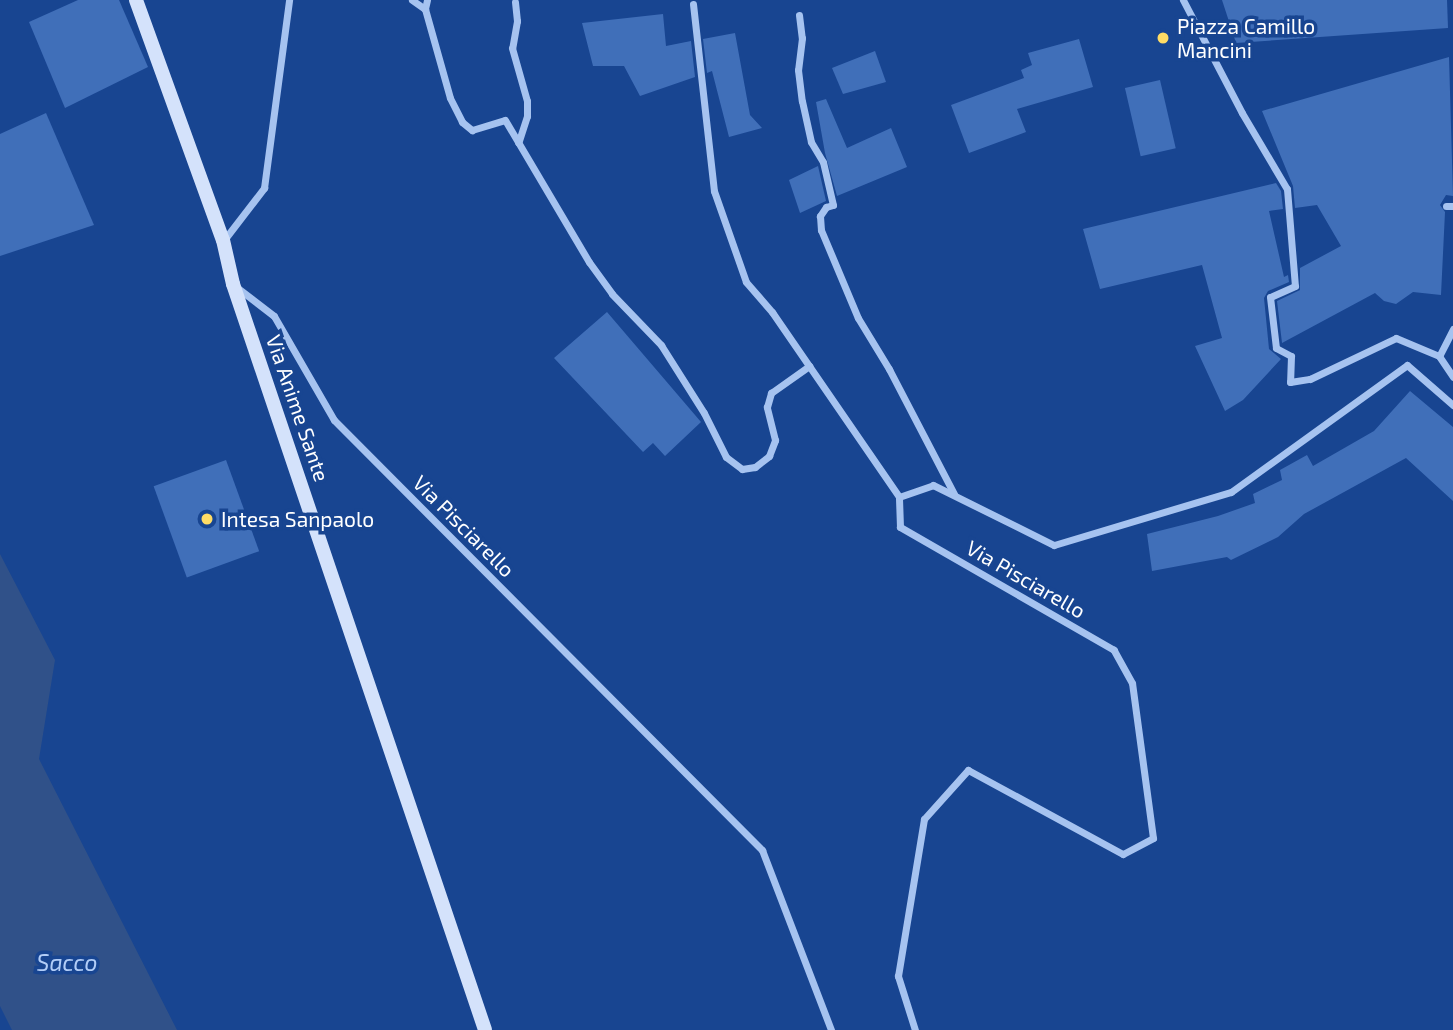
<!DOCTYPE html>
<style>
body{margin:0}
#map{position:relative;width:1453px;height:1030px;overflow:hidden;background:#184591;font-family:"Exo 2",sans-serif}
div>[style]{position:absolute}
.water>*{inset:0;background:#305189}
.building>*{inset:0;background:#406fb9;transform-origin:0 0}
.street>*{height:7px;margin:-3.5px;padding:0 3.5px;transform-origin:3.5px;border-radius:3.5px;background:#a6c3f0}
.secondary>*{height:14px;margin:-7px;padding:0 7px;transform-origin:7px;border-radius:7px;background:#d4e2fb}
.dots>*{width:19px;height:19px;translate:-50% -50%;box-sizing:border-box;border:4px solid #184591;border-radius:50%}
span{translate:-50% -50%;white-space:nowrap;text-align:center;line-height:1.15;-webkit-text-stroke:7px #184591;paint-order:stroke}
.poi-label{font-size:21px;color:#fff}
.left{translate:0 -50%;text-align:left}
.street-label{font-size:21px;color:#fff}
.water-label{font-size:23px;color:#b2cdf7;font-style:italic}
</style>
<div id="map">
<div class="water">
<div style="clip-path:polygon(0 554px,55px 660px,39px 759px,177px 1030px,12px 1030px,0 1006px)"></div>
</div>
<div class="building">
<div style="clip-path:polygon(78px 0,119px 0,148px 67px,65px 108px,29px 22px)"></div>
<div style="clip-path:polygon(1222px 0,1447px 0,1448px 28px,1236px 43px)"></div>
<div style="clip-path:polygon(663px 14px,666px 46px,691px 41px,695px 77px,640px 96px,624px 66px,593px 66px,582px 23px)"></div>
<div style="clip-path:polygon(735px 33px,750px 115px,762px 128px,729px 137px,712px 71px,707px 73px,703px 39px)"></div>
<div style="clip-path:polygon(1079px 39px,1093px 87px,1017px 109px,1026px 132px,969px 153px,951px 105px,1024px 78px,1021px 70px,1032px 65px,1028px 53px)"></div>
<div style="clip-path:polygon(875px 51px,886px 82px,843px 94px,832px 68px)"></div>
<div style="clip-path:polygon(1449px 57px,1453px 196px,1446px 195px,1440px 205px,1445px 212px,1441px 295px,1413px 292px,1396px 304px,1384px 301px,1375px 293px,1282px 343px,1277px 301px,1300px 290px,1300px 268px,1341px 246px,1317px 205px,1295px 208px,1293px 186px,1262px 111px)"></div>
<div style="left:1160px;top:80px;width:70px;height:36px;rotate:77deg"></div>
<div style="clip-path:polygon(826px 99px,847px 148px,891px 128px,907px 167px,837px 196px,825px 153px,816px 102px)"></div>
<div style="clip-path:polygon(46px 113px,94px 225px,0 256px,0 134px)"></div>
<div style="clip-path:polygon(818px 166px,826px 201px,800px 213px,789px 180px)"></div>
<div style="clip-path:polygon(1276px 183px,1281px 191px,1283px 209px,1269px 211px,1284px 277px,1288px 275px,1289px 282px,1268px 291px,1264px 298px,1269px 349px,1281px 359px,1243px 400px,1225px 411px,1195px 346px,1222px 338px,1202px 265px,1100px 289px,1083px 229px)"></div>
<div style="clip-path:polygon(607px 312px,701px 422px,665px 456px,653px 443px,643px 452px,554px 358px)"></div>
<div style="clip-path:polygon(1410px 391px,1453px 427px,1453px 501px,1406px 458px,1304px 514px,1278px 537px,1231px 560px,1227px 557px,1152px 571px,1147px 534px,1218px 516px,1255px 503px,1253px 494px,1282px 480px,1280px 470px,1307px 455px,1313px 466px,1374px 431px)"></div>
<div style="left:226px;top:460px;width:97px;height:77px;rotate:70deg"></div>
</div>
<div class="street">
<div style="left:412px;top:0;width:16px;rotate:35deg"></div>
<div style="left:427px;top:0;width:9px;rotate:103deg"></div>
<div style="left:425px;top:9px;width:92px;rotate:74.3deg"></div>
<div style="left:450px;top:98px;width:27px;rotate:63deg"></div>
<div style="left:462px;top:122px;width:13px;rotate:39deg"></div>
<div style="left:472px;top:130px;width:34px;rotate:-17deg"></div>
<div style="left:505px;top:120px;width:165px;rotate:59.4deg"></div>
<div style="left:589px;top:262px;width:39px;rotate:54deg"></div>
<div style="left:612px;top:294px;width:71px;rotate:46.1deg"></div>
<div style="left:661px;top:345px;width:80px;rotate:57.7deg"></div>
<div style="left:704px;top:413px;width:49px;rotate:63.4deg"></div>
<div style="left:726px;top:457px;width:20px;rotate:37deg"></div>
<div style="left:742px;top:469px;width:13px;rotate:-9deg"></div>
<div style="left:755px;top:467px;width:18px;rotate:-38deg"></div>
<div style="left:769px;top:456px;width:17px;rotate:-69deg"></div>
<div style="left:775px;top:440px;width:34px;rotate:-104deg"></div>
<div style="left:767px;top:407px;width:15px;rotate:-74deg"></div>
<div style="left:771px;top:393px;width:47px;rotate:-35.4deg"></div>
<div style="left:1183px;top:0;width:127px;rotate:62.4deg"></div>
<div style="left:1242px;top:113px;width:88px;rotate:59.4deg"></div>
<div style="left:1287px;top:189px;width:97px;rotate:85.3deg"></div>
<div style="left:1295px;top:286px;width:27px;rotate:156deg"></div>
<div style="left:1270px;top:297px;width:51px;rotate:83.3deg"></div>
<div style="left:1276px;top:348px;width:17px;rotate:28deg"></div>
<div style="left:1291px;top:356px;width:26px;rotate:92deg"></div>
<div style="left:1290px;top:382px;width:20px;rotate:-9deg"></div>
<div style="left:1310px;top:379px;width:95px;rotate:-25.5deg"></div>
<div style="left:1396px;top:338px;width:47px;rotate:22.7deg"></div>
<div style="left:515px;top:2px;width:19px;rotate:84deg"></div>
<div style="left:517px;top:21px;width:27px;rotate:100deg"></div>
<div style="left:512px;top:48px;width:55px;rotate:74.2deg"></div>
<div style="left:527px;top:101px;width:15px;rotate:90deg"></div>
<div style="left:527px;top:116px;width:28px;rotate:108deg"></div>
<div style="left:693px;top:4px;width:188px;rotate:83.6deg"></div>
<div style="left:714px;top:191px;width:96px;rotate:70.6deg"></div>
<div style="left:746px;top:282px;width:40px;rotate:49deg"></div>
<div style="left:772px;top:312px;width:224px;rotate:55.5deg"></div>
<div style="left:799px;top:15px;width:23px;rotate:83deg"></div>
<div style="left:802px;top:38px;width:32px;rotate:97deg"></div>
<div style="left:798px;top:70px;width:31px;rotate:83deg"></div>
<div style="left:802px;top:101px;width:42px;rotate:77.6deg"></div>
<div style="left:811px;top:142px;width:23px;rotate:59deg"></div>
<div style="left:823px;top:162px;width:44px;rotate:76.9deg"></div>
<div style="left:833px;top:205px;width:7px;rotate:164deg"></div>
<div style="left:826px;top:207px;width:11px;rotate:124deg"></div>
<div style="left:820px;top:216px;width:14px;rotate:86deg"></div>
<div style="left:821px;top:230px;width:95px;rotate:67.2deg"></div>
<div style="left:858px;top:318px;width:60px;rotate:58.7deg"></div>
<div style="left:889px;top:369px;width:141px;rotate:62.5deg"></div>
<div style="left:1446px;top:206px;width:7px"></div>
<div style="left:224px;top:240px;width:66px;rotate:-52.4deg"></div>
<div style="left:264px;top:188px;width:190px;rotate:-82.4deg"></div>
<div style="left:235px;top:286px;width:49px;rotate:37.6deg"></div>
<div style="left:274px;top:316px;width:120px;rotate:60deg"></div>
<div style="left:334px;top:420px;width:607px;rotate:45.13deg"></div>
<div style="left:762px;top:850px;width:193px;rotate:69deg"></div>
<div style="left:1453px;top:329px;width:30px;rotate:117deg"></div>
<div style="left:1439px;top:356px;width:25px;rotate:56deg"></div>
<div style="left:915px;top:1030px;width:57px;rotate:-107.5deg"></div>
<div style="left:898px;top:976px;width:159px;rotate:-80.6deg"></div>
<div style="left:924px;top:819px;width:66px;rotate:-48.1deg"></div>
<div style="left:968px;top:770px;width:176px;rotate:28.5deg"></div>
<div style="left:1123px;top:854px;width:34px;rotate:-28deg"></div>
<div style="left:1153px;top:838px;width:156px;rotate:-97.7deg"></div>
<div style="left:1132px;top:683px;width:38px;rotate:-119deg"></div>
<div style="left:1114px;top:650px;width:247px;rotate:-150.1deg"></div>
<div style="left:900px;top:527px;width:30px;rotate:-92deg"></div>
<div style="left:899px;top:497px;width:36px;rotate:-19deg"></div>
<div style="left:933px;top:485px;width:135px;rotate:26.4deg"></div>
<div style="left:1054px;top:545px;width:185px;rotate:-16.7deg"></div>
<div style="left:1231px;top:492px;width:217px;rotate:-35.8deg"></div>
<div style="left:1407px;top:365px;width:61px;rotate:41deg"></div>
</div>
<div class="secondary">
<div style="left:136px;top:0;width:255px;rotate:70.1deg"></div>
<div style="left:223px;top:240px;width:45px;rotate:77.2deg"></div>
<div style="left:233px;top:284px;width:787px;rotate:71.33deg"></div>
</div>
<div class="dots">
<div style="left:1163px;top:38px;background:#ffdc65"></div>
<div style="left:207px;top:519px;background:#ffdc65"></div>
</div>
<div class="poi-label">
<span class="left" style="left:1177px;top:38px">Piazza Camillo<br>Mancini</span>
<span class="left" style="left:221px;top:519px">Intesa Sanpaolo</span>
</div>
<div class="street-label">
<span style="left:298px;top:408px;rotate:71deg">Via Anime Sante</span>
<span style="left:464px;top:526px;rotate:45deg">Via Pisciarello</span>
<span style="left:1026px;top:579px;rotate:30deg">Via Pisciarello</span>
</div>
<div class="water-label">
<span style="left:67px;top:962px">Sacco</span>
</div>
</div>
